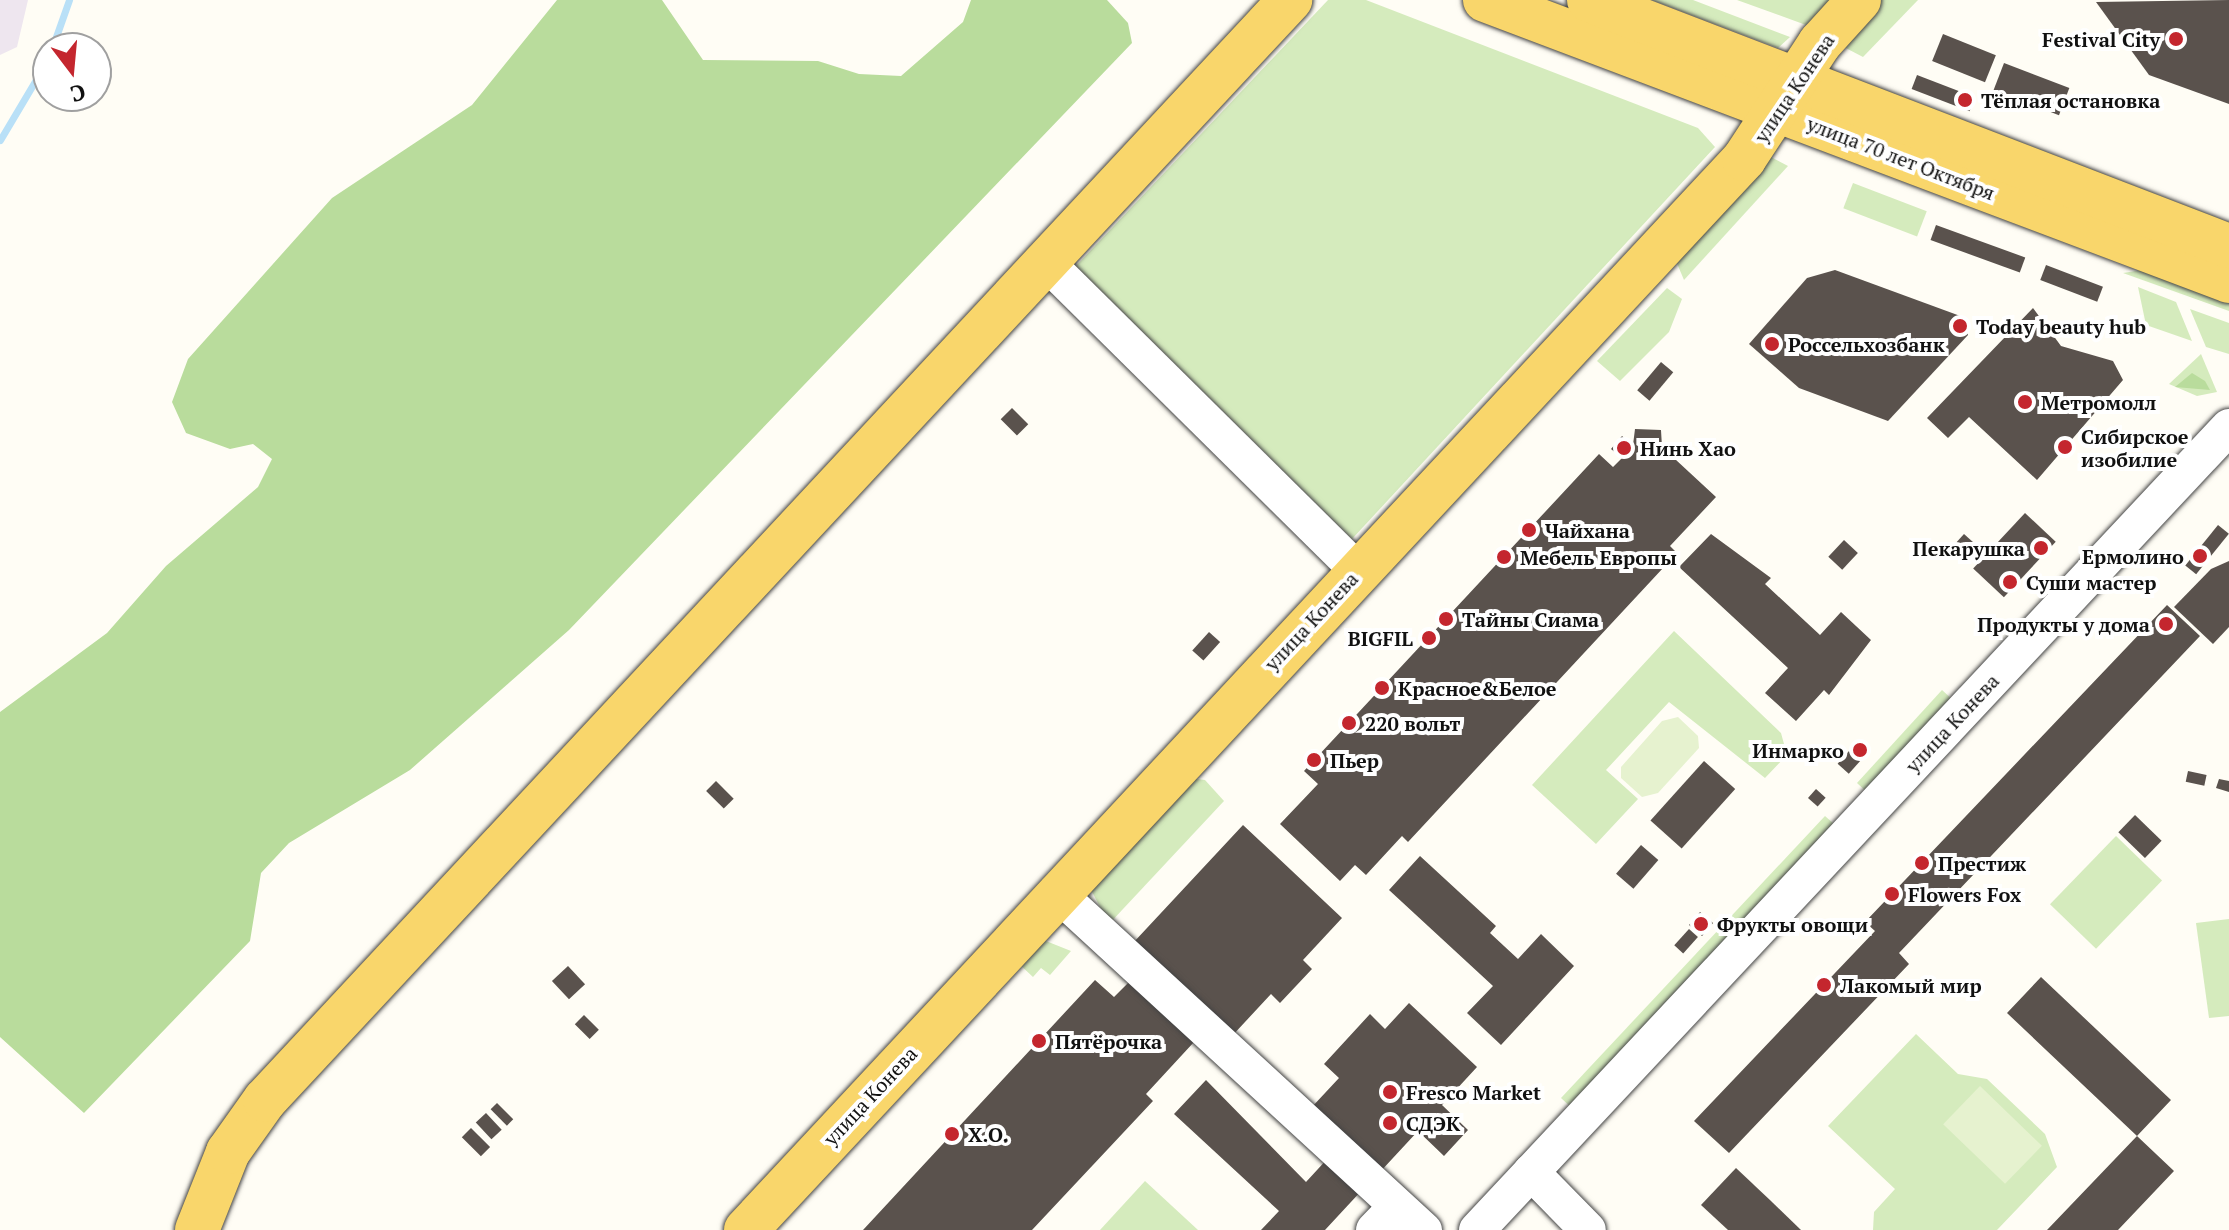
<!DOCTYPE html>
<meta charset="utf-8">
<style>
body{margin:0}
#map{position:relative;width:2229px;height:1230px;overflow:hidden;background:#fffdf5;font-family:"PT Serif",serif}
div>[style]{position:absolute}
.industrial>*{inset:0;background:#eee6ef}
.green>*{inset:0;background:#d5ebbd;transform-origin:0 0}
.forest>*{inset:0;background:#b9dc9c}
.pitch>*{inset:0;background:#e6f2cf;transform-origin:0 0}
.stream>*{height:7px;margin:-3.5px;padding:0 3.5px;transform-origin:3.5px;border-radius:3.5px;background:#b9e0f7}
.building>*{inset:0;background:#5a524d;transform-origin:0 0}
.roads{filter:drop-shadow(0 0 2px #444) drop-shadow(0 0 2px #444)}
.minor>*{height:36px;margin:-18px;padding:0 18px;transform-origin:18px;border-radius:18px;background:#fff}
.major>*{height:44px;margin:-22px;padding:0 22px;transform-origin:22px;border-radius:22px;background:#f9d66b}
.dots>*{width:22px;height:22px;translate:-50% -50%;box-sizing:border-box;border:4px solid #fff;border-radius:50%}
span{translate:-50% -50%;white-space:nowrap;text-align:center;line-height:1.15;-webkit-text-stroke:8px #fff;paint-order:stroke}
.poi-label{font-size:20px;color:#111;font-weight:700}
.right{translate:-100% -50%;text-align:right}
.left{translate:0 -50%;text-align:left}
.street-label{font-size:20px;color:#111}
.north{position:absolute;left:32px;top:32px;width:80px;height:80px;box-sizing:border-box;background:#fff;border:2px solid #a0a0a0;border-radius:50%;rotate:164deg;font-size:22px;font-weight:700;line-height:32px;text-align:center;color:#111}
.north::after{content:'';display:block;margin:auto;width:28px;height:36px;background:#c4262e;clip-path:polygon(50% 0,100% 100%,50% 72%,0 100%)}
</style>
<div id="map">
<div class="industrial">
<div style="clip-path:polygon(0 0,28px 0,17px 47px,0 55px)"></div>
</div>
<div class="green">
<div style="clip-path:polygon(1328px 0,1366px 0,1698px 128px,1715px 147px,1352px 539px,1076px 266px)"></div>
<div style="clip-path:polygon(1652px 0,1693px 0,1790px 37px,1778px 48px)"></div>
<div style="clip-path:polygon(1737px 0,1830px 0,1806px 25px)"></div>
<div style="clip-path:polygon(1880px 0,1918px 0,1863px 57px,1840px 45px)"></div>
<div style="clip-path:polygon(1769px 156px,1788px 166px,1684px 280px,1676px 261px)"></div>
<div style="left:1853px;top:183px;width:79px;height:27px;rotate:21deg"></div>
<div style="clip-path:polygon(2142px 270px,2229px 299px,2229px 311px,2123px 273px)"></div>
<div style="clip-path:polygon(2138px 287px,2176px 302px,2192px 341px,2146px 325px)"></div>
<div style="clip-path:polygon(1667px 288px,1682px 299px,1669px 332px,1620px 381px,1597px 361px)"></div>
<div style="clip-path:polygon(2190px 309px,2229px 323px,2229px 354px,2206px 347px)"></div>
<div style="clip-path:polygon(2201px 354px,2217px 392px,2197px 396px,2169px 384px)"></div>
<div style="clip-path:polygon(1674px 631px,1781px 733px,1787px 755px,1765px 778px,1669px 702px,1606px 770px,1638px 799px,1596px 844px,1532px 785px)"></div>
<div style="clip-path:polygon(1942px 690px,1953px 700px,1870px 795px,1857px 783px)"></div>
<div style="clip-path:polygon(1188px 778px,1205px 780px,1224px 801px,1109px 924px,1090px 888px)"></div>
<div style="clip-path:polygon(1825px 816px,1842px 831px,1574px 1110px,1561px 1098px)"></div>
<div style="left:2116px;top:836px;width:64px;height:95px;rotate:44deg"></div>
<div style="clip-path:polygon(2229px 919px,2229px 1016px,2209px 1018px,2196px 923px)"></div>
<div style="clip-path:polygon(1041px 939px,1071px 951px,1050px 975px,1041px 968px,1033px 977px,1018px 963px)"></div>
<div style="clip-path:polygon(1916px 1034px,1958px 1074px,1987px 1079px,2045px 1134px,2057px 1167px,1997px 1230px,1873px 1230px,1874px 1212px,1895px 1189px,1828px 1126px)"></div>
<div style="clip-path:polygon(1145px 1181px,1198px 1230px,1100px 1230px)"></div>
</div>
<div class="forest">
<div style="clip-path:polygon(557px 0,662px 0,703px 60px,818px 61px,859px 74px,901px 76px,963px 22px,971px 0,1107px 0,1128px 23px,1132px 43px,569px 630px,410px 770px,289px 843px,261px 873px,250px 941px,84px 1113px,0 1037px,0 712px,107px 633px,166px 566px,258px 487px,272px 459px,253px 444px,230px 449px,186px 433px,172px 402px,188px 359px,332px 198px,472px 105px)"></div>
<div style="clip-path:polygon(2192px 373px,2205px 381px,2210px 390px,2175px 387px)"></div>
</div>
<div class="pitch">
<div style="clip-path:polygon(1678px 717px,1698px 736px,1699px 748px,1658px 793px,1642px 797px,1621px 778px,1621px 767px,1662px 721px)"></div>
<div style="left:1980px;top:1086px;width:86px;height:53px;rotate:44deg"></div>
</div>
<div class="stream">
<div style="left:52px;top:48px;width:51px;rotate:-70.5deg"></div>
<div style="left:0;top:140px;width:94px;rotate:-59.3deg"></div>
</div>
<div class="building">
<div style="clip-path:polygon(2229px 0,2229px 104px,2149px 75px,2096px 2px)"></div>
<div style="left:1943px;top:34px;width:57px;height:29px;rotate:22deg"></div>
<div style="left:2004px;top:63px;width:70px;height:29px;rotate:21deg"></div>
<div style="left:1917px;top:75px;width:62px;height:15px;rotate:21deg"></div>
<div style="left:1936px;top:225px;width:95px;height:16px;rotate:20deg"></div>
<div style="left:2046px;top:265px;width:61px;height:16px;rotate:21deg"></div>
<div style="clip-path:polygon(1835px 270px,1963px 317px,1968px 335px,1888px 421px,1799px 388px,1749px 344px,1807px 278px)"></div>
<div style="clip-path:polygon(2033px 308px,2061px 346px,2113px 361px,2123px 380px,2037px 480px,1969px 417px,1948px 438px,1927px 418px)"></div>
<div style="left:1661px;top:362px;width:16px;height:37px;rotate:40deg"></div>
<div style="left:1012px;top:408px;width:23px;height:16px;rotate:45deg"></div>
<div style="clip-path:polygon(1635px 429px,1661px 430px,1662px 447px,1716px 497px,1670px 546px,1677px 553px,1408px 842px,1402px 836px,1366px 875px,1355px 865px,1340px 881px,1280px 824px,1318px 784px,1304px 771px,1599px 454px,1613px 467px,1622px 458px,1611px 449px,1622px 436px,1633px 445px)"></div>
<div style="left:2025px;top:513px;width:42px;height:76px;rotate:43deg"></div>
<div style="left:2218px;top:525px;width:14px;height:52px;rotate:39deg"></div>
<div style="clip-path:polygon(1711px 534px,1771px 578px,1765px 584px,1820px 635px,1841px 612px,1871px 640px,1829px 695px,1824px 690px,1796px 721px,1765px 693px,1788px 668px,1679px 567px)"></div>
<div style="left:1964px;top:534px;width:12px;height:21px;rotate:42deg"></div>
<div style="left:1844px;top:540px;width:19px;height:23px;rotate:43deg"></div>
<div style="clip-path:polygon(2229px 561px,2229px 627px,2213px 644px,2174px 607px,2211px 569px)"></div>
<div style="clip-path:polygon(2167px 605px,2200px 636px,1899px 953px,1909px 964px,1729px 1153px,1694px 1121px,1875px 931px,1865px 922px)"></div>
<div style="left:1209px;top:632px;width:15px;height:25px;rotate:42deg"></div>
<div style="left:1859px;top:740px;width:15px;height:13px;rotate:42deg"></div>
<div style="left:1849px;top:751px;width:15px;height:17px;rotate:42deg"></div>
<div style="left:1704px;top:761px;width:42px;height:80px;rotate:42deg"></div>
<div style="left:2188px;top:771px;width:19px;height:11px;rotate:12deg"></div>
<div style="clip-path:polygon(2219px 779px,2229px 781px,2229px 792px,2216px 788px)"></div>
<div style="left:716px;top:781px;width:25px;height:14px;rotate:45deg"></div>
<div style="left:1816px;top:789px;width:13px;height:12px;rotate:42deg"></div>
<div style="left:2135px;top:815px;width:37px;height:24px;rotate:44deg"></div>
<div style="clip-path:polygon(1243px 825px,1342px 918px,1303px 960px,1312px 969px,1280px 1003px,1271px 994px,1232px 1036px,1133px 943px)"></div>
<div style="left:1641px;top:845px;width:23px;height:38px;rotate:41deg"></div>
<div style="clip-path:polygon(1420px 856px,1496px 926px,1490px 933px,1518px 959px,1541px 934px,1574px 966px,1501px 1045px,1467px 1013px,1493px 986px,1389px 890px)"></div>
<div style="left:1700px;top:912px;width:17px;height:17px;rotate:40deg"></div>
<div style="left:1689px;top:929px;width:12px;height:22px;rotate:42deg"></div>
<div style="left:568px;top:966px;width:25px;height:22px;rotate:47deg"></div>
<div style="clip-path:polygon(2041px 977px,2171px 1100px,2137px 1136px,2174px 1171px,2118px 1230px,2047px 1230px,2137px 1136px,2007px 1013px)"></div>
<div style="clip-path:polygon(1095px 980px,1114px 997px,1129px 982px,1194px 1042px,1146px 1094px,1153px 1101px,1032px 1230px,863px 1230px)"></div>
<div style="clip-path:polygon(1409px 1003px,1477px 1067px,1442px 1105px,1468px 1130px,1444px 1156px,1418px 1131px,1380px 1172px,1311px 1108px,1339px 1078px,1324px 1064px,1370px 1014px,1385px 1029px)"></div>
<div style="left:584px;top:1015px;width:21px;height:13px;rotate:45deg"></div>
<div style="clip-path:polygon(1206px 1080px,1306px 1182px,1329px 1157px,1363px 1189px,1325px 1230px,1261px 1230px,1279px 1211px,1174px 1114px)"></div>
<div style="left:497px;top:1103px;width:23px;height:9px;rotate:45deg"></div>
<div style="left:486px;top:1113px;width:23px;height:14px;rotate:47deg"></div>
<div style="left:471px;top:1128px;width:27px;height:13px;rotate:45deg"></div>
<div style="clip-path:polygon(1736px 1168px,1771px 1201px,1801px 1230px,1728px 1230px,1701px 1205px)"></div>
</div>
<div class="roads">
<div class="minor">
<div style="left:1050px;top:266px;width:433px;rotate:44.7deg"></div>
<div style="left:1056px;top:892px;width:500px;rotate:42.6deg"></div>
<div style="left:1531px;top:1172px;width:81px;rotate:45.5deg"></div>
<div style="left:1374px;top:1230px;width:32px;rotate:-46deg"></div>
<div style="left:1477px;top:1230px;width:1100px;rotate:-46.88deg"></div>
</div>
<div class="major">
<div style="left:1485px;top:0;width:795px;rotate:20.69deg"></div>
<div style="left:1589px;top:0;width:686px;rotate:21.03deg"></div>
<div style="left:197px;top:1230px;width:84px;rotate:-68.3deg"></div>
<div style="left:228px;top:1152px;width:64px;rotate:-54.6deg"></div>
<div style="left:265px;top:1100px;width:1504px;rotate:-47.02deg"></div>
<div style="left:746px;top:1230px;width:1464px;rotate:-47.02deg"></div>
<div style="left:1744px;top:159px;width:139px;rotate:-56.8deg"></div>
<div style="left:1820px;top:43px;width:58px;rotate:-47.8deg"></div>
</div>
</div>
<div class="dots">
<div style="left:2176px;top:39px;background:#c4262e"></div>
<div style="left:1965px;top:100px;background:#c4262e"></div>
<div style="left:1960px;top:326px;background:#c4262e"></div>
<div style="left:1772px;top:344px;background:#c4262e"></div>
<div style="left:2025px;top:402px;background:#c4262e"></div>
<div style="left:2065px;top:447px;background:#c4262e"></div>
<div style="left:1624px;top:448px;background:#c4262e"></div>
<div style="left:1529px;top:530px;background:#c4262e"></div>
<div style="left:2041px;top:548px;background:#c4262e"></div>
<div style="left:2200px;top:556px;background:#c4262e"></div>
<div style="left:1504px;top:557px;background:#c4262e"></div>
<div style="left:2010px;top:582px;background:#c4262e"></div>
<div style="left:1446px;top:619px;background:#c4262e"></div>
<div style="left:2166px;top:624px;background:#c4262e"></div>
<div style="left:1429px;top:638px;background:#c4262e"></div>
<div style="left:1382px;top:688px;background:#c4262e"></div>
<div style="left:1349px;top:723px;background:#c4262e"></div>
<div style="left:1860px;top:750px;background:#c4262e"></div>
<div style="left:1314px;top:760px;background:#c4262e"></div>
<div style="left:1922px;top:863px;background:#c4262e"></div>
<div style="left:1892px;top:894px;background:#c4262e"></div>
<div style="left:1701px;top:924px;background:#c4262e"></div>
<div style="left:1824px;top:985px;background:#c4262e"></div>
<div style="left:1039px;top:1041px;background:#c4262e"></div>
<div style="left:1390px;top:1092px;background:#c4262e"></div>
<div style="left:1390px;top:1123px;background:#c4262e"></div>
<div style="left:952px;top:1134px;background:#c4262e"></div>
</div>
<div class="poi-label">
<span class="right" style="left:2160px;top:39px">Festival City</span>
<span class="left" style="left:1981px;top:100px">Тёплая остановка</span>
<span class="left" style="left:1976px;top:326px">Today beauty hub</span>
<span class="left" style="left:1788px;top:344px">Россельхозбанк</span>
<span class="left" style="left:2041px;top:402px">Метромолл</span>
<span class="left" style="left:2081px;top:448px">Сибирское<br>изобилие</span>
<span class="left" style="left:1640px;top:448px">Нинь Хао</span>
<span class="left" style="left:1545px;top:530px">Чайхана</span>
<span class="right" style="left:2025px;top:548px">Пекарушка</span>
<span class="right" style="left:2184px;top:556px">Ермолино</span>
<span class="left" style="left:1520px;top:557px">Мебель Европы</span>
<span class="left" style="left:2026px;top:582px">Суши мастер</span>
<span class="left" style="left:1462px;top:619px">Тайны Сиама</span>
<span class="right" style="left:2150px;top:624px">Продукты у дома</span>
<span class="right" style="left:1413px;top:638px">BIGFIL</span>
<span class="left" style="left:1398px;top:688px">Красное&amp;Белое</span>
<span class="left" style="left:1365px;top:723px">220 вольт</span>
<span class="right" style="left:1844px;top:750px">Инмарко</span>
<span class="left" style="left:1330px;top:760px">Пьер</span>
<span class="left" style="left:1938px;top:863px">Престиж</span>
<span class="left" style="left:1908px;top:894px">Flowers Fox</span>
<span class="left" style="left:1717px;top:924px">Фрукты овощи</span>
<span class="left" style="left:1840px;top:985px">Лакомый мир</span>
<span class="left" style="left:1055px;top:1041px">Пятёрочка</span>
<span class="left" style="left:1406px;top:1092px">Fresco Market</span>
<span class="left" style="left:1406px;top:1123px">СДЭК</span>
<span class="left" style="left:968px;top:1134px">X.O.</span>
</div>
<div class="street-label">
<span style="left:1794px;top:88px;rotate:-56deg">улица Конева</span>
<span style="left:1901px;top:158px;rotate:21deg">улица 70 лет Октября</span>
<span style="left:1311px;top:621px;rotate:-47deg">улица Конева</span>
<span style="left:1952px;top:723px;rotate:-47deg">улица Конева</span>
<span style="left:870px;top:1096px;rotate:-47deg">улица Конева</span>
</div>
<div class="north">С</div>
</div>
